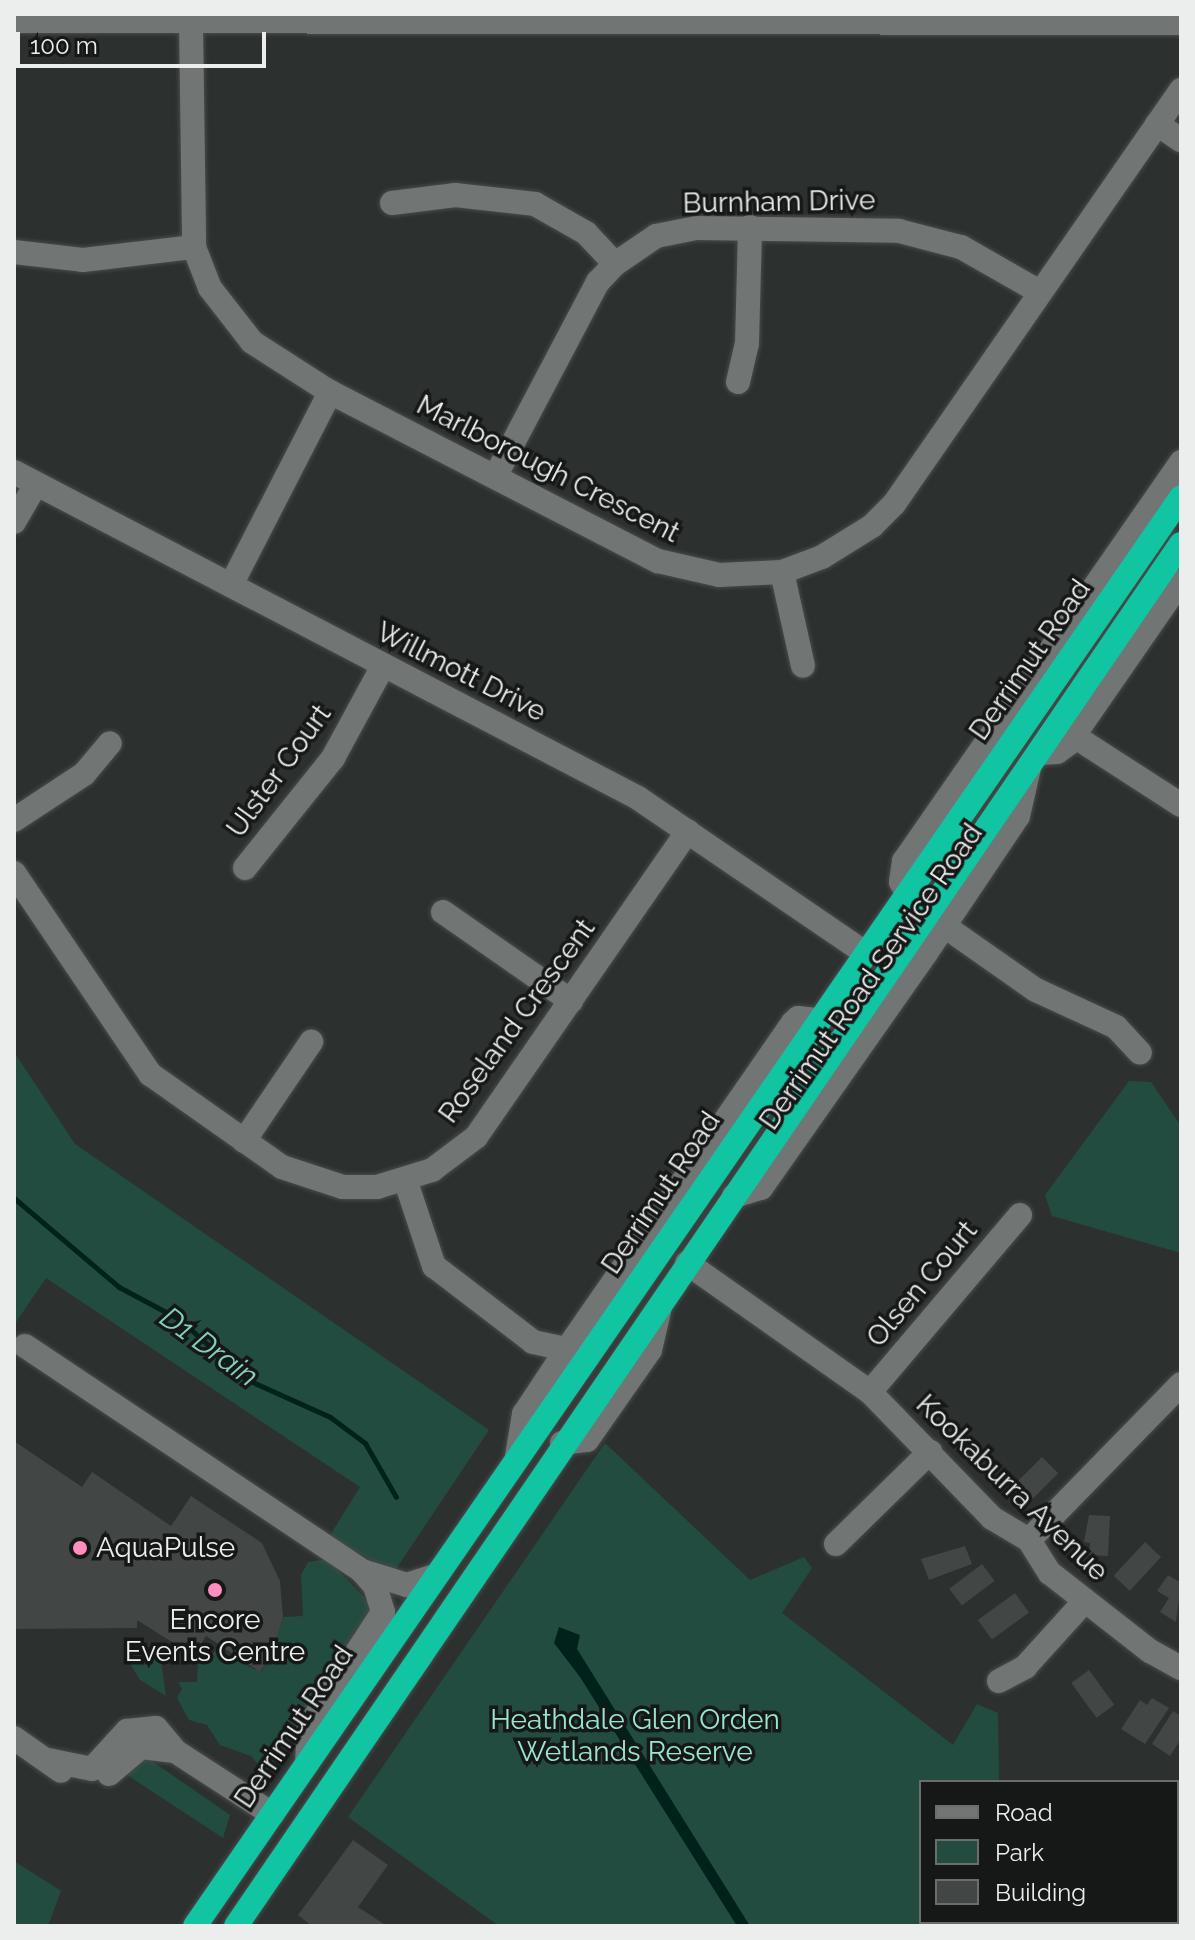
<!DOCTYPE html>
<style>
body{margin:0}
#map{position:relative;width:1195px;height:1940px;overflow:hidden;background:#2c302e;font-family:Raleway,sans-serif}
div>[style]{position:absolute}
.green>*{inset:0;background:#234c41}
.water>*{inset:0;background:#00221a}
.stream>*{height:5px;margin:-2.5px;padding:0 2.5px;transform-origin:2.5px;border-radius:2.5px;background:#00221a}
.building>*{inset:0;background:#424644;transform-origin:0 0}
.roads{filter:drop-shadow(0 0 2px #484b4a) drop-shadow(0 0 2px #484b4a)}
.minor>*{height:24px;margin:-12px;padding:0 12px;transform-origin:12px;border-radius:12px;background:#717574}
.highway>*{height:24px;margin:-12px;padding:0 12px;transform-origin:12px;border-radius:12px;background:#11c4a2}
.dots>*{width:22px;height:22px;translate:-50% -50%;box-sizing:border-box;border:4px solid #161717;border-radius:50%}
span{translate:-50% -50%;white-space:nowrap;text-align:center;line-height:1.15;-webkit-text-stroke:7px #161717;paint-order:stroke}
.street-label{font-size:28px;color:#ebeeed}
.poi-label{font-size:28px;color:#ebeeed}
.left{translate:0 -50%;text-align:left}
.park-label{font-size:28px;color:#98e6cf}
.water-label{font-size:30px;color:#83d1bb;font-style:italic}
.frame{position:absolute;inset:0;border:16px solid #ebeeed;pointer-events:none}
.legend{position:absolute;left:919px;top:1780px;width:260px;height:144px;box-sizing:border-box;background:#161717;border:2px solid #6b6d6d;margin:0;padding:10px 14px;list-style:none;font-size:24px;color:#ebeeed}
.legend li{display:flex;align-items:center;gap:16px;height:40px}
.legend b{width:40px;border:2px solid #6b6d6d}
.scale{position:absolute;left:16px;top:32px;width:250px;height:36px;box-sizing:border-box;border:4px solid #ebeeed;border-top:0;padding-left:10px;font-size:24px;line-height:28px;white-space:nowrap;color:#ebeeed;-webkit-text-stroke:6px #161717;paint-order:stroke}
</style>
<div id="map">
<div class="green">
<div style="clip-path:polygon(14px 1052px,75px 1144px,489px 1430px,394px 1572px,329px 1537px,360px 1487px,46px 1278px,14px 1325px)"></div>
<div style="clip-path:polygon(1129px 1081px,1151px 1082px,1181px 1126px,1181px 1253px,1052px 1216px,1045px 1195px)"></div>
<div style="clip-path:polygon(605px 1443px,750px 1580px,804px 1557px,812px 1568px,782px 1613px,953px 1745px,977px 1704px,998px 1713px,999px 1782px,921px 1782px,921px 1922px,1065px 1926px,499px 1926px,348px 1817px)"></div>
<div style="clip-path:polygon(327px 1559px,373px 1606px,295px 1726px,284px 1756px,264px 1771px,251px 1756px,220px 1745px,207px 1725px,189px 1720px,177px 1698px,182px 1689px,178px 1682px,197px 1682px,198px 1663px,216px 1651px,261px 1672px,273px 1653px,283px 1617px,303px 1616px,301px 1575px,308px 1562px)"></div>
<div style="clip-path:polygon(129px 1652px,161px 1661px,166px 1696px,140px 1680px,127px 1659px)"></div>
<div style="clip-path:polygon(149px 1759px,230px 1815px,223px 1838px,121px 1771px,130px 1763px)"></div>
<div style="clip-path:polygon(14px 1861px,61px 1891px,48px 1926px,14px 1926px)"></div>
</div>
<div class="water">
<div style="clip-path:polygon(559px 1627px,580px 1635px,577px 1649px,750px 1926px,737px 1926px,580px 1677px,554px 1643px)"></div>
</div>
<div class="stream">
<div style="left:14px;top:1198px;width:138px;rotate:40.3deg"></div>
<div style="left:119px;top:1287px;width:68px;rotate:28.1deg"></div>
<div style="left:179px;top:1319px;width:90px;rotate:41.8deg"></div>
<div style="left:246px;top:1379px;width:92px;rotate:24.3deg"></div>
<div style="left:330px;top:1417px;width:44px;rotate:36.6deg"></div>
<div style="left:365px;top:1443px;width:62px;rotate:60.1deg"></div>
</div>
<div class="building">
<div style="clip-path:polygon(14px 1441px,82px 1487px,92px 1472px,171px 1526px,191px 1496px,262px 1543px,280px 1581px,283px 1617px,273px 1653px,260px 1672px,206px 1636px,194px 1656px,137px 1620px,137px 1628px,14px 1629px)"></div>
<div style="left:1042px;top:1457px;width:23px;height:40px;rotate:45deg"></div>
<div style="clip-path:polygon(1089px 1515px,1110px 1516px,1108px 1556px,1089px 1555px,1090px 1543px,1084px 1542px)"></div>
<div style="left:1145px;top:1542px;width:22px;height:46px;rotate:43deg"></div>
<div style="clip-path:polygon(965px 1546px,972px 1564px,929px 1580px,921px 1559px)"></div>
<div style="left:982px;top:1564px;width:21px;height:41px;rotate:53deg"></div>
<div style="clip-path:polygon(1168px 1575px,1181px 1583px,1176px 1622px,1160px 1612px,1169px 1598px,1157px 1591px)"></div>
<div style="left:1015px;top:1593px;width:24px;height:46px;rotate:54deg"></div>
<div style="left:1089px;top:1670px;width:43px;height:22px;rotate:54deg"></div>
<div style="clip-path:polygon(1152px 1698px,1169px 1708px,1145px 1744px,1121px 1729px,1140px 1700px,1147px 1705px)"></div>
<div style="clip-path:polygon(1173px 1711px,1181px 1716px,1181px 1739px,1170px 1756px,1152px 1744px)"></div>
<div style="clip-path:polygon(353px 1840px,388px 1865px,358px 1907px,387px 1926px,312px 1926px,298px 1915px)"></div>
</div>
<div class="roads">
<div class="minor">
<div style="left:14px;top:21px;width:1167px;rotate:0.1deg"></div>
<div style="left:191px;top:21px;width:226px;rotate:89.2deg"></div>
<div style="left:194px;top:247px;width:44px;rotate:68.7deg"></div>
<div style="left:210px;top:288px;width:68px;rotate:52.1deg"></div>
<div style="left:252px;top:342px;width:93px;rotate:32.7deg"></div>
<div style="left:330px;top:392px;width:369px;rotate:27.3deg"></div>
<div style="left:658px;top:561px;width:63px;rotate:12.9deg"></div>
<div style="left:719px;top:575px;width:63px;rotate:-2.7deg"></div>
<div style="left:782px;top:572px;width:43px;rotate:-20.6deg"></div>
<div style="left:822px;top:557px;width:59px;rotate:-31.8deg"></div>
<div style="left:872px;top:526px;width:31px;rotate:-45deg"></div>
<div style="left:894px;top:504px;width:504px;rotate:-55.27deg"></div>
<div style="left:1157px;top:124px;width:29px;rotate:34deg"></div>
<div style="left:392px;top:203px;width:64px;rotate:-7.2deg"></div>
<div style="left:455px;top:195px;width:81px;rotate:6.4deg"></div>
<div style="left:535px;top:204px;width:59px;rotate:29.6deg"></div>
<div style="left:586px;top:233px;width:42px;rotate:46.9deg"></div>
<div style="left:14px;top:252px;width:69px;rotate:6.6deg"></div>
<div style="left:83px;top:260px;width:112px;rotate:-6.7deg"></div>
<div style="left:738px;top:382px;width:39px;rotate:-77deg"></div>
<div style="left:747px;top:344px;width:117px;rotate:-88.5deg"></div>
<div style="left:14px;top:472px;width:704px;rotate:27.58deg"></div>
<div style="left:638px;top:798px;width:273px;rotate:34.3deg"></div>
<div style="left:495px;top:477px;width:221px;rotate:-62.2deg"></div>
<div style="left:598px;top:282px;width:25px;rotate:-47deg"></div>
<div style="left:615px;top:264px;width:50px;rotate:-34.3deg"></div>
<div style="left:656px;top:236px;width:41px;rotate:-11.3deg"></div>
<div style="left:696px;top:228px;width:203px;rotate:0.8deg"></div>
<div style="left:899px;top:231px;width:64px;rotate:14.5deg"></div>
<div style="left:961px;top:247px;width:91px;rotate:29.7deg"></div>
<div style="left:14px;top:522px;width:44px;rotate:-59.9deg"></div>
<div style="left:782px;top:572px;width:96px;rotate:77.4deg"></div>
<div style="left:231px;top:585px;width:217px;rotate:-62.8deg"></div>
<div style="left:1074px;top:736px;width:127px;rotate:32.8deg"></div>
<div style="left:1039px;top:753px;width:18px;rotate:-3deg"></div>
<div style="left:1057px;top:752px;width:14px;rotate:-36deg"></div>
<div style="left:1068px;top:744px;width:198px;rotate:-55.3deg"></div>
<div style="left:14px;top:820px;width:84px;rotate:-33.3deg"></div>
<div style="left:84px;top:774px;width:40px;rotate:-50deg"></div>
<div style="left:245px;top:868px;width:141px;rotate:-51.3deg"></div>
<div style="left:333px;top:758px;width:105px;rotate:-61.5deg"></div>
<div style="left:14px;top:873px;width:243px;rotate:55.9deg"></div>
<div style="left:150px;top:1074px;width:161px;rotate:35.2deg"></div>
<div style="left:282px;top:1167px;width:64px;rotate:18.2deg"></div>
<div style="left:343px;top:1187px;width:34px"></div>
<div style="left:377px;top:1187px;width:58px;rotate:-17.2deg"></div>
<div style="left:432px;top:1170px;width:55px;rotate:-36.9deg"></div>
<div style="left:476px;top:1137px;width:372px;rotate:-55.3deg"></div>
<div style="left:906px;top:891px;width:10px;rotate:-119deg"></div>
<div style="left:901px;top:882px;width:21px;rotate:-82deg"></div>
<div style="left:904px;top:861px;width:486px;rotate:-55.2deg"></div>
<div style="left:443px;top:912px;width:156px;rotate:34.8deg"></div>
<div style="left:943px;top:925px;width:113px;rotate:35deg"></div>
<div style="left:1036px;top:990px;width:88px;rotate:24.8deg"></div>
<div style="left:1116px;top:1027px;width:35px;rotate:47deg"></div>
<div style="left:244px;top:1141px;width:120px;rotate:-55.9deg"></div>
<div style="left:406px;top:1182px;width:89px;rotate:71.6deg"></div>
<div style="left:434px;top:1266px;width:125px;rotate:37.5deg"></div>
<div style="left:533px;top:1342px;width:35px;rotate:12deg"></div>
<div style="left:734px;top:1196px;width:28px;rotate:-17deg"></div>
<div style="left:761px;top:1188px;width:287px;rotate:-54.9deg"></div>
<div style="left:926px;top:953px;width:165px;rotate:-56.1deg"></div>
<div style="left:1018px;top:816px;width:49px;rotate:-77.1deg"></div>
<div style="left:687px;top:1263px;width:224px;rotate:35.2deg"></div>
<div style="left:870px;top:1392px;width:175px;rotate:45.9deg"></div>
<div style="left:992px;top:1518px;width:43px;rotate:30.7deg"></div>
<div style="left:1029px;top:1540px;width:39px;rotate:58deg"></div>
<div style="left:1050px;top:1573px;width:127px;rotate:38deg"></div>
<div style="left:1150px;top:1651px;width:35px;rotate:29deg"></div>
<div style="left:25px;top:1346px;width:405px;rotate:33.7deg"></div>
<div style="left:362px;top:1571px;width:47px;rotate:17.3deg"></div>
<div style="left:407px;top:1585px;width:26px;rotate:-18deg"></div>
<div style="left:870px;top:1392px;width:232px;rotate:-49.7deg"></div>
<div style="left:562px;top:1443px;width:25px;rotate:-7deg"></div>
<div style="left:587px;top:1440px;width:110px;rotate:-55deg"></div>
<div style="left:650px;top:1350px;width:44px;rotate:-76.9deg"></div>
<div style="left:517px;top:1456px;width:43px;rotate:-80.5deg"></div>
<div style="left:524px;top:1414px;width:78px;rotate:-56.5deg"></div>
<div style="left:567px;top:1349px;width:397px;rotate:-55.3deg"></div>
<div style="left:793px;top:1023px;width:7px;rotate:-45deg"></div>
<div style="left:798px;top:1018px;width:18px;rotate:6deg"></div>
<div style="left:1029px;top:1540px;width:218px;rotate:-45.7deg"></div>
<div style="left:836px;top:1544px;width:132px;rotate:-44.4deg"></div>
<div style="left:999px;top:1681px;width:30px;rotate:-28deg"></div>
<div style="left:1025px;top:1667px;width:88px;rotate:-47.8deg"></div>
<div style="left:14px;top:1738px;width:57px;rotate:35.1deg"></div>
<div style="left:48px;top:1760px;width:45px;rotate:11.6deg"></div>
<div style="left:92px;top:1769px;width:52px;rotate:-47.4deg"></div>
<div style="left:127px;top:1731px;width:29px;rotate:-6deg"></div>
<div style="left:156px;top:1728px;width:30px;rotate:50deg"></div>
<div style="left:175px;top:1751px;width:116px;rotate:33deg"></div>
<div style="left:307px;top:1763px;width:37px;rotate:-87deg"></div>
<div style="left:309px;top:1726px;width:136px;rotate:-57deg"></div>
<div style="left:383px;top:1612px;width:27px;rotate:-107deg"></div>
<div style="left:375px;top:1586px;width:20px;rotate:-131deg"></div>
<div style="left:109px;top:1774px;width:42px;rotate:-40.2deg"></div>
<div style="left:141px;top:1747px;width:34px;rotate:7deg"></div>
<div style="left:1177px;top:1846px;width:4px"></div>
</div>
<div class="highway">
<div style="left:195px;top:1926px;width:1736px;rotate:-55.39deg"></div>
<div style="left:236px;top:1926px;width:1674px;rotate:-55.64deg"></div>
</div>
</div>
<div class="dots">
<div style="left:80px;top:1548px;background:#fe8ebd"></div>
<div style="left:215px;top:1590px;background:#fe8ebd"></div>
</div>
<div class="street-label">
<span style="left:779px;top:202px;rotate:-1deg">Burnham Drive</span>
<span style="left:548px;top:469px;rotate:27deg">Marlborough Crescent</span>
<span style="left:1030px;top:660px;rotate:-55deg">Derrimut Road</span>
<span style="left:461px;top:672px;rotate:27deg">Willmott Drive</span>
<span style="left:279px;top:771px;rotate:-54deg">Ulster Court</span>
<span style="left:871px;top:977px;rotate:-55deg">Derrimut Road Service Road</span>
<span style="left:517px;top:1021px;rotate:-54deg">Roseland Crescent</span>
<span style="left:661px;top:1193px;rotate:-56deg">Derrimut Road</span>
<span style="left:922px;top:1284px;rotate:-50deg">Olsen Court</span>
<span style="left:1012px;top:1488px;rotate:44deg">Kookaburra Avenue</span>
<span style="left:294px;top:1727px;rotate:-56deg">Derrimut Road</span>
</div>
<div class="poi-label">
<span class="left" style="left:96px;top:1548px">AquaPulse</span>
<span style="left:215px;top:1636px">Encore<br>Events Centre</span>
</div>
<div class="park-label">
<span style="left:635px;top:1736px">Heathdale Glen Orden<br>Wetlands Reserve</span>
</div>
<div class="water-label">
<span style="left:209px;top:1347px;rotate:36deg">D1 Drain</span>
</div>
<div class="frame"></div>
<ul class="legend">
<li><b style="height:10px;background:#717574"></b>Road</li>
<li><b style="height:22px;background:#234c41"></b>Park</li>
<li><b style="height:22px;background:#424644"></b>Building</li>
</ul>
<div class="scale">100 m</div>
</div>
